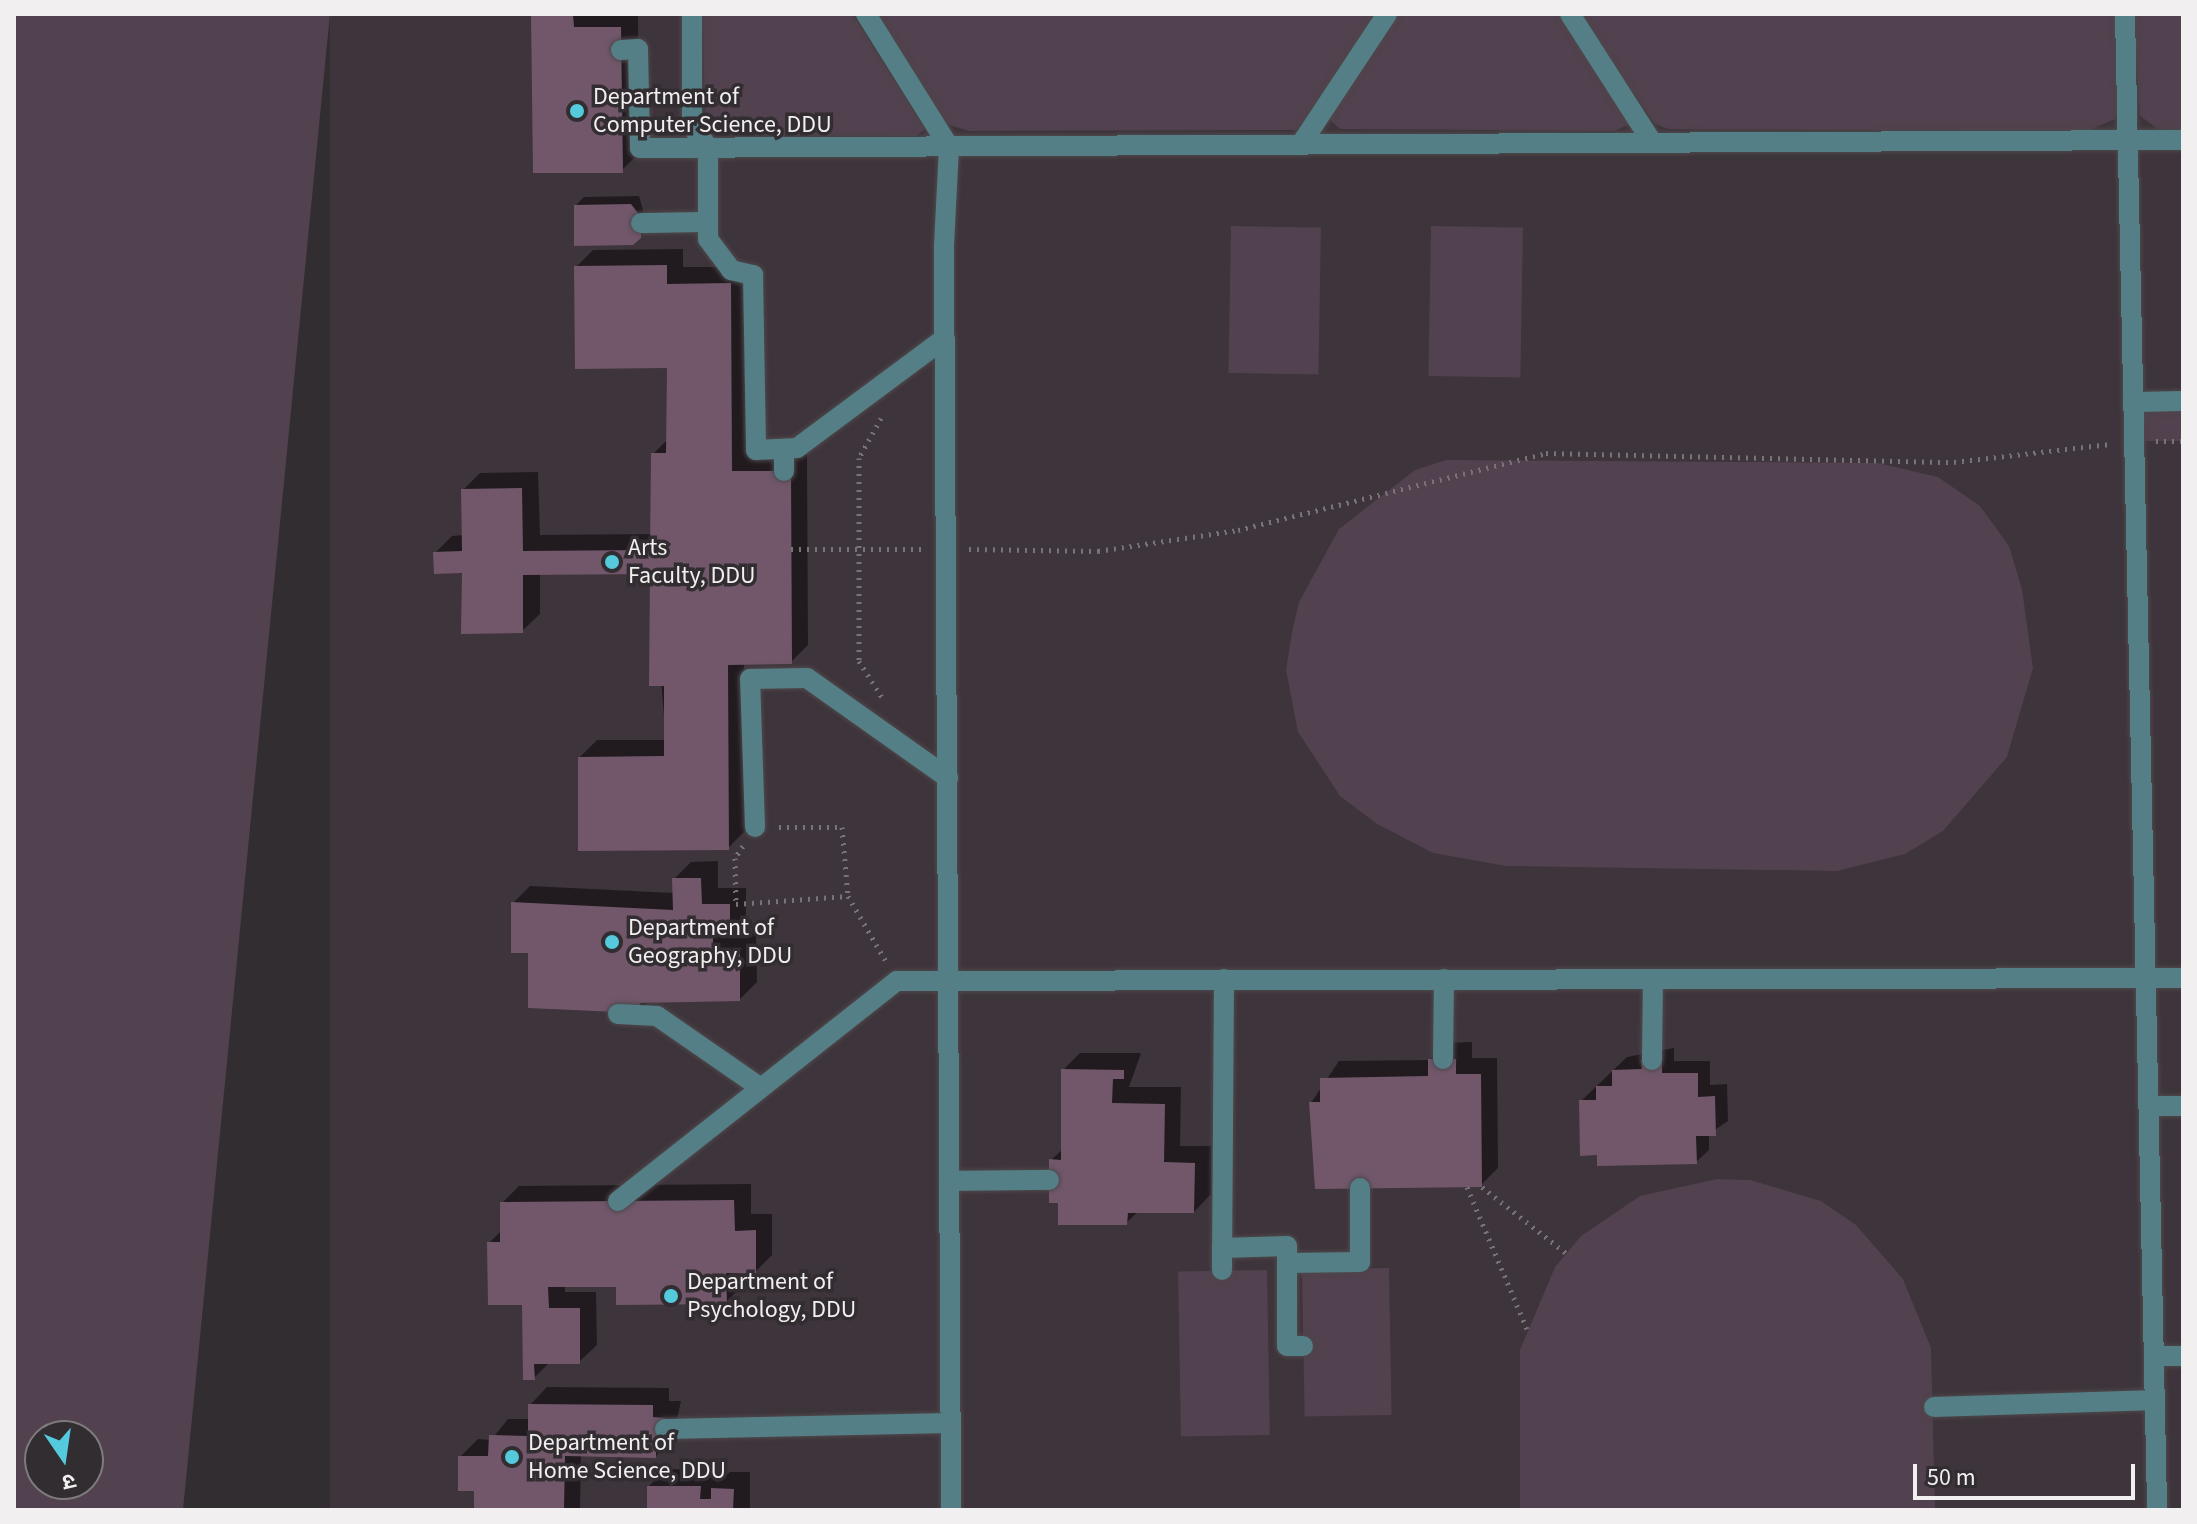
<!DOCTYPE html>
<meta charset="utf-8">
<style>
body{margin:0}
#map{position:relative;width:2197px;height:1524px;overflow:hidden;background:#322d30;font-family:"Source Sans 3","Noto Sans Devanagari",sans-serif}
div>[style]{position:absolute}
.built>*{inset:0;background:#3e343b;transform-origin:0 0}
.green>*{inset:0;background:#52414e;transform-origin:0 0}
.shadow>*{inset:0;background:#0007}
.building>*{inset:0;background:#72576b}
.path>*{height:5px;margin-top:-2.5px;transform-origin:0;background:repeating-linear-gradient(90deg,#777376 0 2px,transparent 0 8px)}
.roads{filter:drop-shadow(0 0 2px #4d484b) drop-shadow(0 0 2px #4d484b)}
.minor>*{height:20px;margin:-10px;padding:0 10px;transform-origin:10px;border-radius:10px;background:#557f86}
.dots>*{width:22px;height:22px;translate:-50% -50%;box-sizing:border-box;border:4px solid #322d30;border-radius:50%}
span{translate:-50% -50%;white-space:nowrap;text-align:center;line-height:1.15;-webkit-text-stroke:7px #322d30;paint-order:stroke}
.poi-label{font-size:24px;color:#f2eff1}
.left{translate:0 -50%;text-align:left}
.frame{position:absolute;inset:0;border:16px solid #f2eff1;pointer-events:none}
.north{position:absolute;left:24px;top:1420px;width:80px;height:80px;box-sizing:border-box;background:#322d30;border:2px solid #7f7b7d;border-radius:50%;rotate:167deg;font-size:22px;font-weight:700;line-height:32px;text-align:center;color:#f2eff1}
.north::after{content:'';display:block;margin:auto;width:28px;height:36px;background:#54cadc;clip-path:polygon(50% 0,100% 100%,50% 72%,0 100%)}
.scale{position:absolute;left:1913px;top:1464px;width:222px;height:36px;box-sizing:border-box;border:4px solid #f2eff1;border-top:0;padding-left:10px;font-size:24px;line-height:28px;white-space:nowrap;color:#f2eff1;-webkit-text-stroke:6px #322d30;paint-order:stroke}
</style>
<div id="map">
<div class="built">
<div style="left:330px;top:14px;width:1853px;height:1503px"></div>
</div>
<div class="green">
<div style="clip-path:polygon(evenodd,14px 14px,330px 14px,183px 1510px,14px 1510px,14px 14px,40px 1436px,88px 1436px,88px 1484px,40px 1484px,40px 1436px)"></div>
<div style="clip-path:polygon(703px 14px,852px 14px,925px 129px,916px 136px,715px 135px,705px 121px)"></div>
<div style="clip-path:polygon(873px 14px,1380px 14px,1297px 130px,969px 131px,943px 123px)"></div>
<div style="clip-path:polygon(1393px 14px,1566px 14px,1630px 124px,1615px 131px,1340px 129px,1328px 118px)"></div>
<div style="clip-path:polygon(1579px 14px,2118px 14px,2121px 105px,2115px 119px,2087px 131px,1668px 129px,1655px 124px)"></div>
<div style="clip-path:polygon(2134px 14px,2183px 14px,2183px 130px,2158px 129px,2140px 116px)"></div>
<div style="left:1231px;top:226px;width:90px;height:147px;rotate:1deg"></div>
<div style="left:1431px;top:226px;width:92px;height:150px;rotate:1deg"></div>
<div style="left:2183px;top:401px;width:40px;height:47px;rotate:90deg"></div>
<div style="clip-path:polygon(1446px 460px,1878px 463px,1938px 477px,1980px 506px,2009px 546px,2022px 589px,2033px 668px,2007px 757px,1943px 831px,1905px 854px,1837px 871px,1506px 866px,1433px 853px,1377px 824px,1340px 796px,1298px 732px,1286px 670px,1292px 632px,1299px 602px,1339px 529px,1415px 470px)"></div>
<div style="clip-path:polygon(1717px 1179px,1750px 1180px,1821px 1201px,1856px 1225px,1903px 1279px,1931px 1348px,1935px 1510px,1520px 1510px,1520px 1350px,1555px 1267px,1581px 1236px,1640px 1196px)"></div>
<div style="left:1389px;top:1268px;width:147px;height:87px;rotate:89deg"></div>
<div style="left:1267px;top:1270px;width:165px;height:89px;rotate:89deg"></div>
</div>
<div class="shadow">
<div style="clip-path:polygon(533px 14px,638px 14px,639px 153px,622px 170px)"></div>
<div style="clip-path:polygon(639px 196px,648px 228px,632px 243px,576px 205px,584px 197px)"></div>
<div style="clip-path:polygon(683px 249px,683px 267px,747px 267px,748px 455px,807px 455px,808px 645px,791px 662px,744px 662px,745px 831px,728px 848px,580px 757px,597px 740px,666px 740px,652px 572px,540px 573px,540px 614px,522px 631px,465px 571px,435px 553px,452px 536px,464px 535px,463px 490px,480px 473px,538px 472px,540px 535px,652px 534px,653px 454px,668px 439px,669px 366px,576px 267px,593px 250px)"></div>
<div style="clip-path:polygon(718px 861px,718px 888px,746px 888px,746px 914px,730px 934px,756px 934px,757px 982px,740px 999px,650px 1000px,639px 1011px,530px 951px,513px 903px,530px 886px,674px 893px,674px 879px,691px 862px)"></div>
<div style="clip-path:polygon(1472px 1042px,1472px 1058px,1497px 1058px,1498px 1168px,1481px 1185px,1311px 1103px,1339px 1061px,1429px 1060px,1447px 1043px)"></div>
<div style="clip-path:polygon(1674px 1048px,1674px 1061px,1710px 1061px,1710px 1085px,1727px 1084px,1728px 1121px,1709px 1134px,1709px 1150px,1696px 1162px,1599px 1153px,1581px 1101px,1627px 1057px)"></div>
<div style="clip-path:polygon(1080px 1053px,1141px 1053px,1129px 1087px,1181px 1087px,1180px 1146px,1211px 1146px,1211px 1194px,1194px 1212px,1139px 1211px,1126px 1223px,1061px 1201px,1051px 1160px,1063px 1149px,1063px 1070px)"></div>
<div style="clip-path:polygon(751px 1184px,751px 1214px,772px 1214px,772px 1255px,755px 1272px,743px 1272px,743px 1285px,726px 1302px,618px 1285px,565px 1285px,565px 1292px,596px 1292px,597px 1345px,579px 1362px,550px 1362px,534px 1378px,524px 1303px,489px 1243px,502px 1230px,502px 1203px,519px 1186px)"></div>
<div style="clip-path:polygon(547px 1387px,669px 1388px,669px 1401px,681px 1401px,673px 1438px,656px 1456px,581px 1455px,580px 1510px,476px 1510px,476px 1489px,460px 1457px,478px 1439px,491px 1440px,508px 1419px,530px 1419px,530px 1405px)"></div>
<div style="clip-path:polygon(666px 1469px,717px 1470px,717px 1483px,730px 1472px,750px 1472px,750px 1510px,649px 1510px,649px 1486px)"></div>
</div>
<div class="building">
<div style="clip-path:polygon(531px 14px,573px 14px,574px 27px,621px 27px,623px 173px,533px 173px)"></div>
<div style="clip-path:polygon(631px 204px,641px 217px,641px 238px,633px 245px,574px 246px,574px 205px)"></div>
<div style="clip-path:polygon(667px 265px,667px 284px,731px 283px,732px 471px,791px 471px,792px 664px,728px 665px,729px 850px,578px 851px,578px 757px,664px 756px,664px 686px,649px 686px,650px 574px,523px 575px,523px 633px,461px 634px,462px 573px,434px 574px,433px 552px,462px 551px,461px 489px,522px 488px,523px 551px,650px 550px,651px 453px,666px 453px,667px 368px,575px 369px,574px 266px)"></div>
<div style="clip-path:polygon(672px 878px,701px 878px,702px 904px,730px 904px,730px 933px,713px 934px,713px 951px,740px 951px,740px 1001px,640px 1003px,640px 1013px,528px 1008px,528px 953px,511px 953px,511px 902px,673px 910px)"></div>
<div style="clip-path:polygon(1428px 1059px,1456px 1059px,1456px 1074px,1481px 1074px,1482px 1187px,1315px 1189px,1309px 1102px,1320px 1102px,1320px 1078px,1428px 1076px)"></div>
<div style="clip-path:polygon(1641px 1060px,1662px 1060px,1662px 1073px,1698px 1073px,1698px 1097px,1715px 1096px,1716px 1136px,1696px 1136px,1697px 1164px,1597px 1166px,1597px 1155px,1580px 1156px,1579px 1100px,1596px 1100px,1596px 1086px,1612px 1086px,1612px 1070px,1642px 1069px)"></div>
<div style="clip-path:polygon(1061px 1069px,1124px 1070px,1124px 1079px,1113px 1079px,1112px 1103px,1165px 1104px,1164px 1162px,1195px 1163px,1194px 1213px,1128px 1213px,1127px 1225px,1058px 1225px,1058px 1203px,1049px 1203px,1049px 1159px,1061px 1160px)"></div>
<div style="clip-path:polygon(734px 1200px,735px 1231px,756px 1230px,756px 1274px,726px 1273px,727px 1304px,616px 1305px,616px 1287px,548px 1287px,549px 1308px,580px 1308px,580px 1364px,534px 1364px,535px 1380px,523px 1380px,522px 1305px,488px 1305px,487px 1242px,500px 1242px,500px 1202px)"></div>
<div style="clip-path:polygon(528px 1404px,653px 1405px,653px 1417px,665px 1418px,665px 1440px,656px 1440px,656px 1458px,565px 1456px,564px 1510px,474px 1510px,474px 1491px,458px 1491px,458px 1456px,488px 1456px,489px 1435px,528px 1436px)"></div>
<div style="clip-path:polygon(647px 1486px,701px 1486px,700px 1499px,711px 1499px,711px 1488px,734px 1489px,733px 1510px,647px 1510px)"></div>
</div>
<div class="path">
<div style="left:881px;top:418px;width:46px;rotate:118.8deg"></div>
<div style="left:859px;top:458px;width:203px;rotate:90deg"></div>
<div style="left:859px;top:661px;width:45px;rotate:57.7deg"></div>
<div style="left:2156px;top:441px;width:27px"></div>
<div style="left:791px;top:549px;width:132px"></div>
<div style="left:969px;top:549px;width:129px;rotate:0.9deg"></div>
<div style="left:1098px;top:551px;width:142px;rotate:-8.5deg"></div>
<div style="left:1238px;top:530px;width:317px;rotate:-14deg"></div>
<div style="left:1546px;top:453px;width:408px;rotate:1.3deg"></div>
<div style="left:1954px;top:462px;width:157px;rotate:-6.6deg"></div>
<div style="left:779px;top:827px;width:63px"></div>
<div style="left:842px;top:827px;width:69px;rotate:85deg"></div>
<div style="left:848px;top:896px;width:78px;rotate:59.8deg"></div>
<div style="left:743px;top:846px;width:14px;rotate:124deg"></div>
<div style="left:735px;top:858px;width:46px;rotate:88.8deg"></div>
<div style="left:736px;top:904px;width:112px;rotate:-4.1deg"></div>
<div style="left:1467px;top:1187px;width:154px;rotate:67.1deg"></div>
<div style="left:1482px;top:1187px;width:108px;rotate:38.2deg"></div>
</div>
<div class="roads">
<div class="minor">
<div style="left:692px;top:14px;width:113px;rotate:90deg"></div>
<div style="left:692px;top:127px;width:26px;rotate:51deg"></div>
<div style="left:708px;top:147px;width:92px;rotate:90deg"></div>
<div style="left:708px;top:239px;width:39px;rotate:53deg"></div>
<div style="left:731px;top:270px;width:23px;rotate:13deg"></div>
<div style="left:753px;top:275px;width:175px;rotate:89deg"></div>
<div style="left:756px;top:450px;width:41px;rotate:-2.8deg"></div>
<div style="left:797px;top:448px;width:184px;rotate:-36.6deg"></div>
<div style="left:866px;top:14px;width:157px;rotate:58deg"></div>
<div style="left:949px;top:147px;width:99px;rotate:92.9deg"></div>
<div style="left:944px;top:246px;width:1264px;rotate:89.68deg"></div>
<div style="left:1570px;top:14px;width:152px;rotate:57.4deg"></div>
<div style="left:2125px;top:14px;width:1496px;rotate:88.77deg"></div>
<div style="left:621px;top:50px;width:17px;rotate:-3deg"></div>
<div style="left:638px;top:49px;width:99px;rotate:88.8deg"></div>
<div style="left:640px;top:148px;width:1543px;rotate:-0.3deg"></div>
<div style="left:1301px;top:144px;width:156px;rotate:-56.5deg"></div>
<div style="left:641px;top:223px;width:67px;rotate:-0.9deg"></div>
<div style="left:2136px;top:402px;width:47px;rotate:-1.2deg"></div>
<div style="left:784px;top:471px;width:22px;rotate:-90deg"></div>
<div style="left:755px;top:827px;width:148px;rotate:-91.9deg"></div>
<div style="left:750px;top:679px;width:57px;rotate:-1deg"></div>
<div style="left:807px;top:678px;width:173px;rotate:35.3deg"></div>
<div style="left:1224px;top:979px;width:269px;rotate:90.4deg"></div>
<div style="left:1222px;top:1248px;width:65px;rotate:-1.8deg"></div>
<div style="left:1287px;top:1246px;width:100px;rotate:90deg"></div>
<div style="left:1287px;top:1346px;width:16px"></div>
<div style="left:618px;top:1014px;width:39px;rotate:3deg"></div>
<div style="left:657px;top:1016px;width:126px;rotate:34.7deg"></div>
<div style="left:1443px;top:1059px;width:80px;rotate:-89.3deg"></div>
<div style="left:1652px;top:1060px;width:79px;rotate:-89.3deg"></div>
<div style="left:2149px;top:1106px;width:34px"></div>
<div style="left:951px;top:1181px;width:98px;rotate:-0.6deg"></div>
<div style="left:618px;top:1201px;width:355px;rotate:-38.3deg"></div>
<div style="left:897px;top:981px;width:1286px;rotate:-0.13deg"></div>
<div style="left:1222px;top:1248px;width:22px;rotate:90deg"></div>
<div style="left:1287px;top:1263px;width:73px;rotate:-0.8deg"></div>
<div style="left:1360px;top:1262px;width:74px;rotate:-90deg"></div>
<div style="left:2154px;top:1356px;width:29px"></div>
<div style="left:1934px;top:1407px;width:221px;rotate:-1.8deg"></div>
<div style="left:665px;top:1429px;width:286px;rotate:-1.2deg"></div>
</div>
</div>
<div class="dots">
<div style="left:577px;top:111px;background:#54cadc"></div>
<div style="left:612px;top:562px;background:#54cadc"></div>
<div style="left:612px;top:942px;background:#54cadc"></div>
<div style="left:671px;top:1296px;background:#54cadc"></div>
<div style="left:512px;top:1457px;background:#54cadc"></div>
</div>
<div class="poi-label">
<span class="left" style="left:593px;top:111px">Department of<br>Computer Science, DDU</span>
<span class="left" style="left:628px;top:562px">Arts<br>Faculty, DDU</span>
<span class="left" style="left:628px;top:942px">Department of<br>Geography, DDU</span>
<span class="left" style="left:687px;top:1296px">Department of<br>Psychology, DDU</span>
<span class="left" style="left:528px;top:1457px">Department of<br>Home Science, DDU</span>
</div>
<div class="frame"></div>
<div class="north">उ</div>
<div class="scale">50 m</div>
</div>
